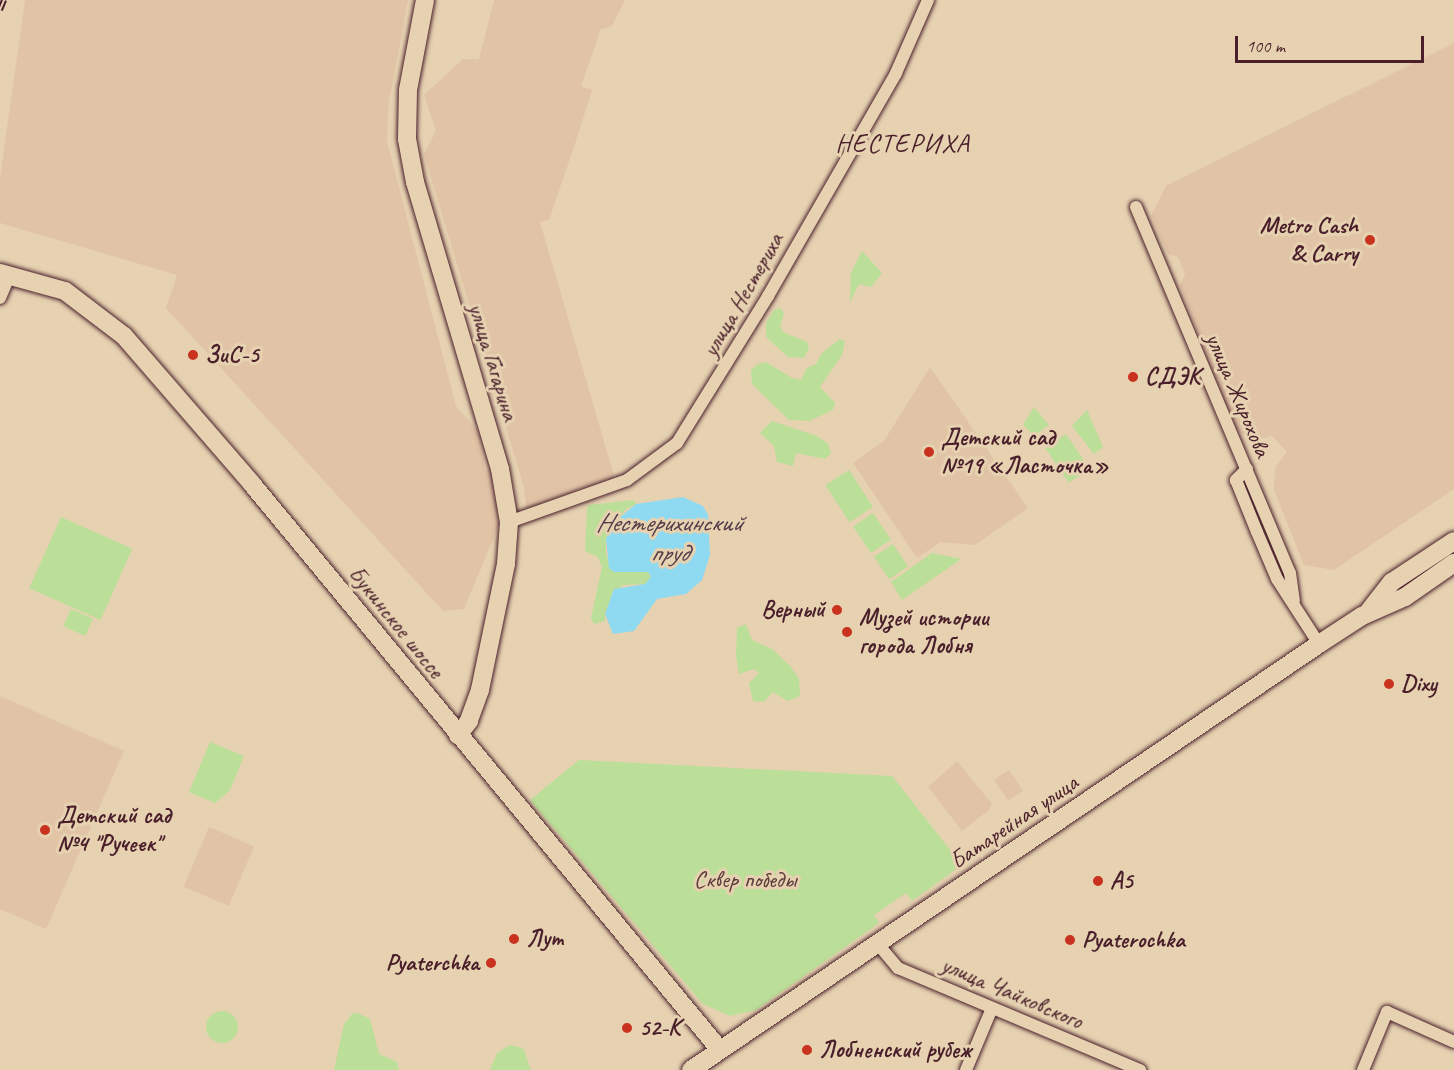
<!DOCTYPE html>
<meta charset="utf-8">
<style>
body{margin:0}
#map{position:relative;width:1454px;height:1070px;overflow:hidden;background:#e6d2b1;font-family:Caveat,sans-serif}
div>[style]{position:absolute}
.built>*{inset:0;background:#e1c3a6;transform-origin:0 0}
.green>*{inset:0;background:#bbde98;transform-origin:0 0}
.round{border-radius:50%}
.water>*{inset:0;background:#90daf1}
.roads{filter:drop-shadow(0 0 2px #4a1f2b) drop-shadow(0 0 2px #4a1f2b)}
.street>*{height:12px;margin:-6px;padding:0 6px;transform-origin:6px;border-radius:6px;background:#e6d2b1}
.secondary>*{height:18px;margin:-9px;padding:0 9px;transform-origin:9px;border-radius:9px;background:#e6d2b1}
.rail>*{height:6px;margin-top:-3px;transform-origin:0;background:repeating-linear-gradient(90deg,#e6d2b1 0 11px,#4a1f2b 0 22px);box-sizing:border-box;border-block:2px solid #4a1f2b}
.dots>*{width:16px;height:16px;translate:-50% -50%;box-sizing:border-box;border:3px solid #e6d2b1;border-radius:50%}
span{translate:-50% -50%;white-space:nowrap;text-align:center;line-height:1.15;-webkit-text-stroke:6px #e6d2b1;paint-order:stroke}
.poi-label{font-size:24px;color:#4a1f2b;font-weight:700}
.right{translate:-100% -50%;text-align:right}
.left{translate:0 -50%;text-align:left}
.street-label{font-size:24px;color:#4a1f2b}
.park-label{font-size:24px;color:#5b3c3b}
.neighbourhood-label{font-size:26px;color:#4a1f2b;letter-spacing:1.5px}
.water-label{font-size:26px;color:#543b49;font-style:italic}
.scale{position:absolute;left:1235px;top:36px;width:189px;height:27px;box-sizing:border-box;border:3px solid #4a1f2b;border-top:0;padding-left:8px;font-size:18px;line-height:21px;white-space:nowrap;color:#4a1f2b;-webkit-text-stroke:4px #e6d2b1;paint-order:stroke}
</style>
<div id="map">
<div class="built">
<div style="clip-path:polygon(25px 0,408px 0,389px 102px,387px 141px,456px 406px,479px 432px,485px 470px,494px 471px,501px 520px,464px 609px,443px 611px,166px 308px,177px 275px,0 223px,0 178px)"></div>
<div style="clip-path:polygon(494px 0,625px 0,611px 27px,601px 29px,581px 86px,592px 90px,578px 135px,549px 220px,540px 222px,615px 479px,527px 511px,524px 488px,424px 154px,436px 131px,424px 95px,463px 59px,479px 59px)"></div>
<div style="clip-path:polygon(1454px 43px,1454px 489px,1334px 570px,1304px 565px,1274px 490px,1275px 468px,1287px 452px,1272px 436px,1253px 441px,1233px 427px,1180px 285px,1185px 274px,1178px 257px,1168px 254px,1151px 215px,1167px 185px)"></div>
<div style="clip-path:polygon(930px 367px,1028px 508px,975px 545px,940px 542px,917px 558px,853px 463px,884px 441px)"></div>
<div style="clip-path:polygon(0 696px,124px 751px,46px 929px,0 909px)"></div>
<div style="clip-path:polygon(957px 761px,992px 804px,989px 810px,962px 831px,928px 787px)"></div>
<div style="left:1009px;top:770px;width:25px;height:18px;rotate:56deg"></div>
<div style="left:209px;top:827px;width:49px;height:65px;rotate:23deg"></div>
</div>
<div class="green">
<div style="clip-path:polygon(862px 251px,882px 273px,871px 287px,859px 284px,850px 302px,851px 273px)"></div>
<div style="clip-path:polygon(781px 308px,784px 314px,780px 326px,783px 332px,807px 342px,809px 348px,804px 358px,788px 357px,766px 337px,766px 323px,774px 310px)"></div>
<div style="clip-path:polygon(840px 339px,845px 341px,842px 355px,820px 387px,835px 403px,833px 410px,809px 421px,789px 420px,752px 384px,751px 371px,756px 365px,766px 362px,792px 378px,801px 380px,807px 368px,816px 364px,822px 353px)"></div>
<div style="clip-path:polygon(1034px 407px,1049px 425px,1034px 436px,1023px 425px)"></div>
<div style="clip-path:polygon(1087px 410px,1103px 447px,1094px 454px,1072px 426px)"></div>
<div style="clip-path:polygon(772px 421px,817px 436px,828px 444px,831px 453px,825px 459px,796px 453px,793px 466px,777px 462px,774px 446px,760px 433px)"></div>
<div style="left:1066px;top:434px;width:42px;height:25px;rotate:56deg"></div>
<div style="left:849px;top:470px;width:44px;height:28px;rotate:57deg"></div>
<div style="clip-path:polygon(634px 500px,636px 504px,625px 510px,606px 539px,606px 555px,614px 571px,648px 572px,651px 577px,645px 584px,622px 585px,605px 614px,605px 621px,594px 624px,591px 618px,602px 567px,598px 557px,585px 551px,587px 509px,588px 505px)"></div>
<div style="left:873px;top:513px;width:32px;height:24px;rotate:56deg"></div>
<div style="left:61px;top:517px;width:78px;height:78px;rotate:24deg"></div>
<div style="left:893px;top:544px;width:27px;height:23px;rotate:56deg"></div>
<div style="clip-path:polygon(932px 553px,961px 559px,902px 600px,891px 582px)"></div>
<div style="left:71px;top:609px;width:24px;height:19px;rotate:24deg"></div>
<div style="clip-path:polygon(746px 624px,752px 640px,772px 649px,791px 667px,799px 679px,800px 696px,788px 701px,773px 692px,764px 702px,753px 701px,749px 683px,759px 673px,754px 669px,739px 674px,736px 656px,737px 628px)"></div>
<div style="clip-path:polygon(210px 742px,244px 756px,230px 790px,215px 803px,189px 792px)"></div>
<div style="clip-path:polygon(579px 760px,892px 776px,962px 865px,912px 901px,906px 893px,874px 915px,879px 923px,756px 1010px,730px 1016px,703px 1004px,530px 800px)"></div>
<div class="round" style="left:206px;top:1011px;width:32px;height:32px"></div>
<div style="clip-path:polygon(358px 1013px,370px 1019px,379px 1054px,397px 1062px,399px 1070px,334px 1070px,344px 1024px,352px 1014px)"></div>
<div style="clip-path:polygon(510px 1045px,523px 1048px,531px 1070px,490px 1070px,497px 1053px)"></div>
</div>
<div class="water">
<div style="clip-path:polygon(683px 497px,703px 506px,708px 515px,710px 555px,702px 580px,686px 594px,657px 599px,634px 631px,613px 634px,605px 614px,614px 589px,645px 584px,651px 577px,648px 572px,614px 572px,609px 568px,606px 539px,614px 522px,636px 504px)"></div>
</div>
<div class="roads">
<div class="street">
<div style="left:1136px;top:207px;width:397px;rotate:67.2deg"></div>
<div style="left:1290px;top:573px;width:28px;rotate:82deg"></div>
<div style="left:0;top:298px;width:25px;rotate:-67deg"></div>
<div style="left:1247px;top:469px;width:16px;rotate:135deg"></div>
<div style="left:1236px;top:480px;width:56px;rotate:68deg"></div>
<div style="left:1257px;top:532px;width:51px;rotate:66.9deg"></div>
<div style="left:1277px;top:579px;width:77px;rotate:57.1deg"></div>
<div style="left:509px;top:522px;width:125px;rotate:-19.6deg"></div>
<div style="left:627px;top:480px;width:62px;rotate:-36.5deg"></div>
<div style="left:677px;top:443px;width:173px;rotate:-58.2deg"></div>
<div style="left:768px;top:296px;width:257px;rotate:-60.1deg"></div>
<div style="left:896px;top:73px;width:80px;rotate:-66.3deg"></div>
<div style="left:877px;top:943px;width:33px;rotate:50deg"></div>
<div style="left:898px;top:968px;width:263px;rotate:22.9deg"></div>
<div style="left:966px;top:1070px;width:67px;rotate:-67.2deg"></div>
<div style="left:1363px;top:1070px;width:63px;rotate:-67.5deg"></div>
<div style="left:1387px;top:1012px;width:73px;rotate:24.1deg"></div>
</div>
<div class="secondary">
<div style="left:425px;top:0;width:92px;rotate:100.7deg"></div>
<div style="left:408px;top:90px;width:49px;rotate:91.2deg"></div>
<div style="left:407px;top:139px;width:44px;rotate:79.5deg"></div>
<div style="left:415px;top:182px;width:299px;rotate:73.5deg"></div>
<div style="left:500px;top:469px;width:54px;rotate:80.4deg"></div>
<div style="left:509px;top:522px;width:42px;rotate:94.1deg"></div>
<div style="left:506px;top:564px;width:129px;rotate:101.7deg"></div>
<div style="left:480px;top:690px;width:33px;rotate:110deg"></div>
<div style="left:469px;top:721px;width:18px;rotate:128deg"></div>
<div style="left:0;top:273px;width:67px;rotate:15.5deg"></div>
<div style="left:65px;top:291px;width:74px;rotate:37.3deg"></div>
<div style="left:124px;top:336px;width:196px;rotate:49.1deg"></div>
<div style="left:252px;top:484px;width:734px;rotate:50.41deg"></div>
<div style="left:1369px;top:611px;width:37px;rotate:-52deg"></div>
<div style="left:1392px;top:582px;width:74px;rotate:-33.5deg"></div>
<div style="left:691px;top:1070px;width:759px;rotate:-34.15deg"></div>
<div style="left:1319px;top:644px;width:51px;rotate:-33.1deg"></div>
<div style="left:1362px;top:616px;width:47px;rotate:-23.8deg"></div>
<div style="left:1405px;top:597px;width:60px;rotate:-34.8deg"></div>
</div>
</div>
<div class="rail">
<div style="left:0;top:10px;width:11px;rotate:-68deg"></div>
</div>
<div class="dots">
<div style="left:1370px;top:240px;background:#c8321e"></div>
<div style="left:193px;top:355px;background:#c8321e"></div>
<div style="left:1133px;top:377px;background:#c8321e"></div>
<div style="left:929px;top:452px;background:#c8321e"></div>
<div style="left:837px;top:610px;background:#c8321e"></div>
<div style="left:847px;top:632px;background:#c8321e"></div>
<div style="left:1389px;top:684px;background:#c8321e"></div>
<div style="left:45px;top:830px;background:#c8321e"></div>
<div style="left:1098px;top:881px;background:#c8321e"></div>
<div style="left:514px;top:939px;background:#c8321e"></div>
<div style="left:1070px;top:940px;background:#c8321e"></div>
<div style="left:491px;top:963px;background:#c8321e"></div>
<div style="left:627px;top:1028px;background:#c8321e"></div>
<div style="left:807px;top:1050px;background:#c8321e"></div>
</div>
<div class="poi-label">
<span class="right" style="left:1358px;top:240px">Metro Cash<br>&amp; Carry</span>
<span class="left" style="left:205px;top:355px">ЗиС-5</span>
<span class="left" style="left:1145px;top:377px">СДЭК</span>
<span class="left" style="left:941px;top:452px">Детский сад<br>№19 «Ласточка»</span>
<span class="right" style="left:825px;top:610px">Верный</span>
<span class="left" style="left:859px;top:632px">Музей истории<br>города Лобня</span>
<span class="left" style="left:1401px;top:684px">Dixy</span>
<span class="left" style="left:57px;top:830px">Детский сад<br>№4 "Ручеек"</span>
<span class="left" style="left:1110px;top:881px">А5</span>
<span class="left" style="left:526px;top:939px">Лут</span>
<span class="left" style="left:1082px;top:940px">Pyaterochka</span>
<span class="right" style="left:479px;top:963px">Pyaterchka</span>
<span class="left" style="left:639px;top:1028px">52-К</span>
<span class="left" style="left:819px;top:1050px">Лобненский рубеж</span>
</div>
<div class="street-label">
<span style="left:743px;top:295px;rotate:-60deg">улица Нестериха</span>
<span style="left:493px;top:362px;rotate:73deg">улица Гагарина</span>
<span style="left:1238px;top:395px;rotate:67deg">улица Жирохова</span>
<span style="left:396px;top:622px;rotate:51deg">Букинское шоссе</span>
<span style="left:1014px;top:822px;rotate:-34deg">Батарейная улица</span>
<span style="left:1012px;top:993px;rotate:23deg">улица Чайковского</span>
</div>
<div class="park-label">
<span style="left:745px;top:880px">Сквер победы</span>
</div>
<div class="neighbourhood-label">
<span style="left:903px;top:144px">НЕСТЕРИХА</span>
</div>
<div class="water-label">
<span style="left:669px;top:538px">Нестерихинский<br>пруд</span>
</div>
<div class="scale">100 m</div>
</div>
